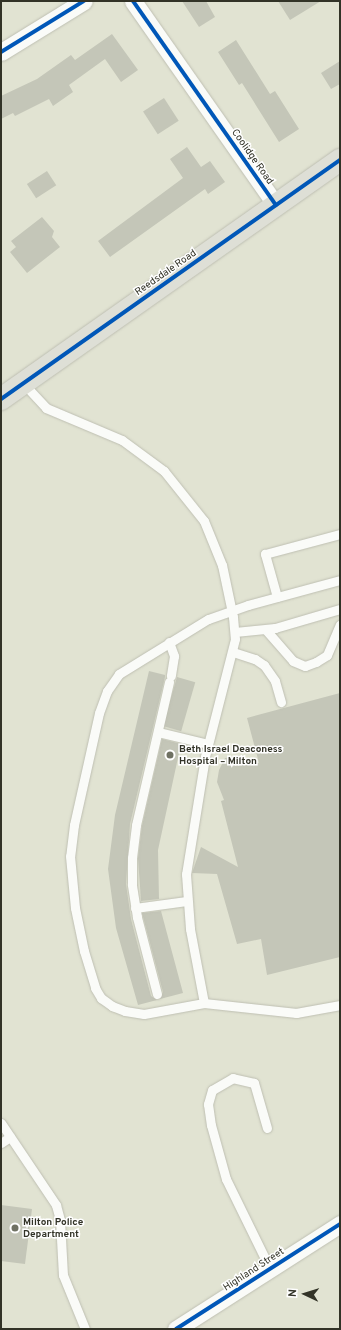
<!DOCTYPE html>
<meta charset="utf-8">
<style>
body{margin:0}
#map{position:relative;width:341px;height:1330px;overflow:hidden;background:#e1e3d2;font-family:Overpass,sans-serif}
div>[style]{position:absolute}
.building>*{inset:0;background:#c4c6b8;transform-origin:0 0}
.roads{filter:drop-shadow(0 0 1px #bebfb2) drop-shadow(0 0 1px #bebfb2)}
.lane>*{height:9px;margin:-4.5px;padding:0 4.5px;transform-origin:4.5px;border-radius:4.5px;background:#fafbf8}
.street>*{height:17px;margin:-8.5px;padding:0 8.5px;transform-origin:8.5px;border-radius:8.5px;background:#fafbf8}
.primary>*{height:22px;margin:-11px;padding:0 11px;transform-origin:11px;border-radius:11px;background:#dedfd6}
.cycleway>*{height:4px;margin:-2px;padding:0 2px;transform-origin:2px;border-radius:2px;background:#0057b8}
.dots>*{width:11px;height:11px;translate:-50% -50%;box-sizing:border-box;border:2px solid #fff;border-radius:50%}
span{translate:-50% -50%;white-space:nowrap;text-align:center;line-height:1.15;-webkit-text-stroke:3px #fff;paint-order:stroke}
.street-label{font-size:10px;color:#323327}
.poi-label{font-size:10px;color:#323327;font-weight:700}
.left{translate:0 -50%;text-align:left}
.frame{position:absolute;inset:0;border:2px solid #323327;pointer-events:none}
.north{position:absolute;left:285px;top:1274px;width:40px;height:40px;-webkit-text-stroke:3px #fff;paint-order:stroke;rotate:274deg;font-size:11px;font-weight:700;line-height:16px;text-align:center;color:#323327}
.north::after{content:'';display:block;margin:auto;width:14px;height:18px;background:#323327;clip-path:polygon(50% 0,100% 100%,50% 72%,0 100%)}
</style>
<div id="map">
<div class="building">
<div style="clip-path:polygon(182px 1px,206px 1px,215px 17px,199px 27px)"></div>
<div style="clip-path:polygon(278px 1px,321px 1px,290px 20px)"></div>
<div style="clip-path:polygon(112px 34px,138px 70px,121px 82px,105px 59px,69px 85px,73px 92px,53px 106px,49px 99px,15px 116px,13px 113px,1px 119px,1px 96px,37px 79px,71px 55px,75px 60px)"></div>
<div style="clip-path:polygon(236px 40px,270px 94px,275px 91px,299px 129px,279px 142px,242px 83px,239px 85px,218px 52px)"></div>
<div style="clip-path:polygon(340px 61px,340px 84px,331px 89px,321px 73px)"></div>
<div style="left:164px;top:98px;width:27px;height:25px;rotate:57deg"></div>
<div style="clip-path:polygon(187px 147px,201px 167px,210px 161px,225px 182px,208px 194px,205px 189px,110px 257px,98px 241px,183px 178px,170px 159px)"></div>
<div style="left:47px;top:171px;width:17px;height:24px;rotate:57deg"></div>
<div style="clip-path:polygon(42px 217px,54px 231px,52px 237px,60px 247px,27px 273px,10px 252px,16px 247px,11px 241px)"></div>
<div style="clip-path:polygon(149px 671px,165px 675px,165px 677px,130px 824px,126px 884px,131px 919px,151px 996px,157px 1000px,138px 1005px,116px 928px,108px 869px,115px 815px)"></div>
<div style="left:177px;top:677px;width:19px;height:51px;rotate:16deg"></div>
<div style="clip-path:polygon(340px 693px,340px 957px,267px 975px,261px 939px,237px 944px,217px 874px,192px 873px,201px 847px,238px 867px,221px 801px,224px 800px,217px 782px,219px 770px,225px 758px,234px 757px,259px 763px,247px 718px)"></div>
<div style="clip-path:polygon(162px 739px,181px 744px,158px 850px,159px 899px,141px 901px,138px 858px,142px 826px)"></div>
<div style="clip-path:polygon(161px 911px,183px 993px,160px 999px,163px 992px,142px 913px)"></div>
<div style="clip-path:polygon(1px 1205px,32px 1209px,25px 1264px,1px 1261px)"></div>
</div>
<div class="roads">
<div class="lane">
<div style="left:23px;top:383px;width:34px;rotate:47deg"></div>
<div style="left:46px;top:408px;width:82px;rotate:22.8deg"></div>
<div style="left:122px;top:440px;width:52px;rotate:36.4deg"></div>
<div style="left:164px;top:471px;width:64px;rotate:51.3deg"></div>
<div style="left:204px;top:521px;width:48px;rotate:67.8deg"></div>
<div style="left:222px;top:565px;width:53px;rotate:78.1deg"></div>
<div style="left:233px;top:617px;width:22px;rotate:85deg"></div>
<div style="left:235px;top:639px;width:122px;rotate:104.3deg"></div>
<div style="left:205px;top:757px;width:119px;rotate:99.2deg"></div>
<div style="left:186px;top:874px;width:55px;rotate:85.8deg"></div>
<div style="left:190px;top:929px;width:75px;rotate:79.3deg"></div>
<div style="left:340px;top:580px;width:95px;rotate:164.8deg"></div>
<div style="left:248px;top:605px;width:42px;rotate:160.7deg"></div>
<div style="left:208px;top:619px;width:105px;rotate:148.3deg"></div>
<div style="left:119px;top:674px;width:21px;rotate:125deg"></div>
<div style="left:107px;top:691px;width:23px;rotate:110deg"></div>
<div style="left:99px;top:713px;width:115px;rotate:102.6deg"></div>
<div style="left:74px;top:825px;width:31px;rotate:97deg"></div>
<div style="left:70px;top:856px;width:52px;rotate:84.5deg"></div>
<div style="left:75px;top:908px;width:44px;rotate:78.2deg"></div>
<div style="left:84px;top:951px;width:39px;rotate:73deg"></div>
<div style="left:95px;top:988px;width:12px;rotate:59deg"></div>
<div style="left:101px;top:998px;width:14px;rotate:36deg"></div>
<div style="left:112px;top:1006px;width:14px;rotate:21deg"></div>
<div style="left:125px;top:1011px;width:19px;rotate:9deg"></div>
<div style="left:144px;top:1014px;width:61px;rotate:-10.4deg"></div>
<div style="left:204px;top:1003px;width:93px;rotate:6.2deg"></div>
<div style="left:296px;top:1013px;width:45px;rotate:-10.3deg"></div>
<div style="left:277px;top:597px;width:45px;rotate:-105.6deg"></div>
<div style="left:265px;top:554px;width:78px;rotate:-14.9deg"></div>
<div style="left:266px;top:630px;width:41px;rotate:48.9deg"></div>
<div style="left:293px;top:661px;width:13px;rotate:23deg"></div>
<div style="left:305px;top:666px;width:12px;rotate:-20deg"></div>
<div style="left:316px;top:662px;width:13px;rotate:-32deg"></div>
<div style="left:327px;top:655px;width:33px;rotate:-67deg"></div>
<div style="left:235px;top:632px;width:40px;rotate:-5.7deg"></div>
<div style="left:275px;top:628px;width:68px;rotate:-16.3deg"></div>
<div style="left:169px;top:642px;width:15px;rotate:70deg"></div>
<div style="left:174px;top:656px;width:20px;rotate:99deg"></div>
<div style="left:233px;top:652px;width:23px;rotate:18deg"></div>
<div style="left:255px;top:659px;width:11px;rotate:34deg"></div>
<div style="left:264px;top:665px;width:19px;rotate:55deg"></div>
<div style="left:275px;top:681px;width:22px;rotate:74deg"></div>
<div style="left:158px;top:732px;width:51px;rotate:13.5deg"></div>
<div style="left:135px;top:908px;width:52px;rotate:-7.7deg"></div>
<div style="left:157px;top:994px;width:80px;rotate:-104.6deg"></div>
<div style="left:137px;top:917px;width:33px;rotate:-99deg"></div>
<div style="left:132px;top:884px;width:26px;rotate:-90deg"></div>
<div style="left:132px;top:858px;width:33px;rotate:-83deg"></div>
<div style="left:136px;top:825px;width:147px;rotate:-77deg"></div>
<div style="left:1px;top:1123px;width:99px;rotate:56.1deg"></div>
<div style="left:56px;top:1205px;width:16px;rotate:75deg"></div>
<div style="left:60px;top:1220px;width:55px;rotate:86.9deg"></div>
<div style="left:63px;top:1275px;width:58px;rotate:67.8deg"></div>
<div style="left:267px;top:1128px;width:47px;rotate:-106.1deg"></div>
<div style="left:254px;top:1083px;width:22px;rotate:-167deg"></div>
<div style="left:233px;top:1078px;width:24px;rotate:150deg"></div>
<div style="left:212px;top:1090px;width:15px;rotate:106deg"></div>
<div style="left:208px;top:1104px;width:21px;rotate:82deg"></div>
<div style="left:211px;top:1125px;width:56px;rotate:74.5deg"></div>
<div style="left:226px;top:1179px;width:100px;rotate:63.9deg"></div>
<div style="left:1px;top:1143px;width:11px;rotate:-34deg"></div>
</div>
<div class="street">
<div style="left:133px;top:1px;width:249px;rotate:55deg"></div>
<div style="left:1px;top:52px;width:97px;rotate:-31.6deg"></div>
<div style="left:176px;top:1329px;width:195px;rotate:-32.6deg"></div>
</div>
<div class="primary">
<div style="left:1px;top:399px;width:415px;rotate:-35.2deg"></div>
</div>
</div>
<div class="cycleway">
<div style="left:133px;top:1px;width:249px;rotate:55deg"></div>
<div style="left:1px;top:52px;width:97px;rotate:-31.6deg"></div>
<div style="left:1px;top:399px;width:415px;rotate:-35.2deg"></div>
<div style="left:176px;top:1329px;width:195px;rotate:-32.6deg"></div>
</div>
<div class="dots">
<div style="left:170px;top:755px;background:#6f7163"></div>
<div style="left:15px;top:1228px;background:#6f7163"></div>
</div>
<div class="street-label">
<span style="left:252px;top:157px;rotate:55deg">Coolidge Road</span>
<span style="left:166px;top:273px;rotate:-35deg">Reedsdale Road</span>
<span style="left:254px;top:1270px;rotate:-33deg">Highland Street</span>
</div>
<div class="poi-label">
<span class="left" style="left:179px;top:755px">Beth Israel Deaconess<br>Hospital – Milton</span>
<span class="left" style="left:23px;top:1228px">Milton Police<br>Department</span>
</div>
<div class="frame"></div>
<div class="north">N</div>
</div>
